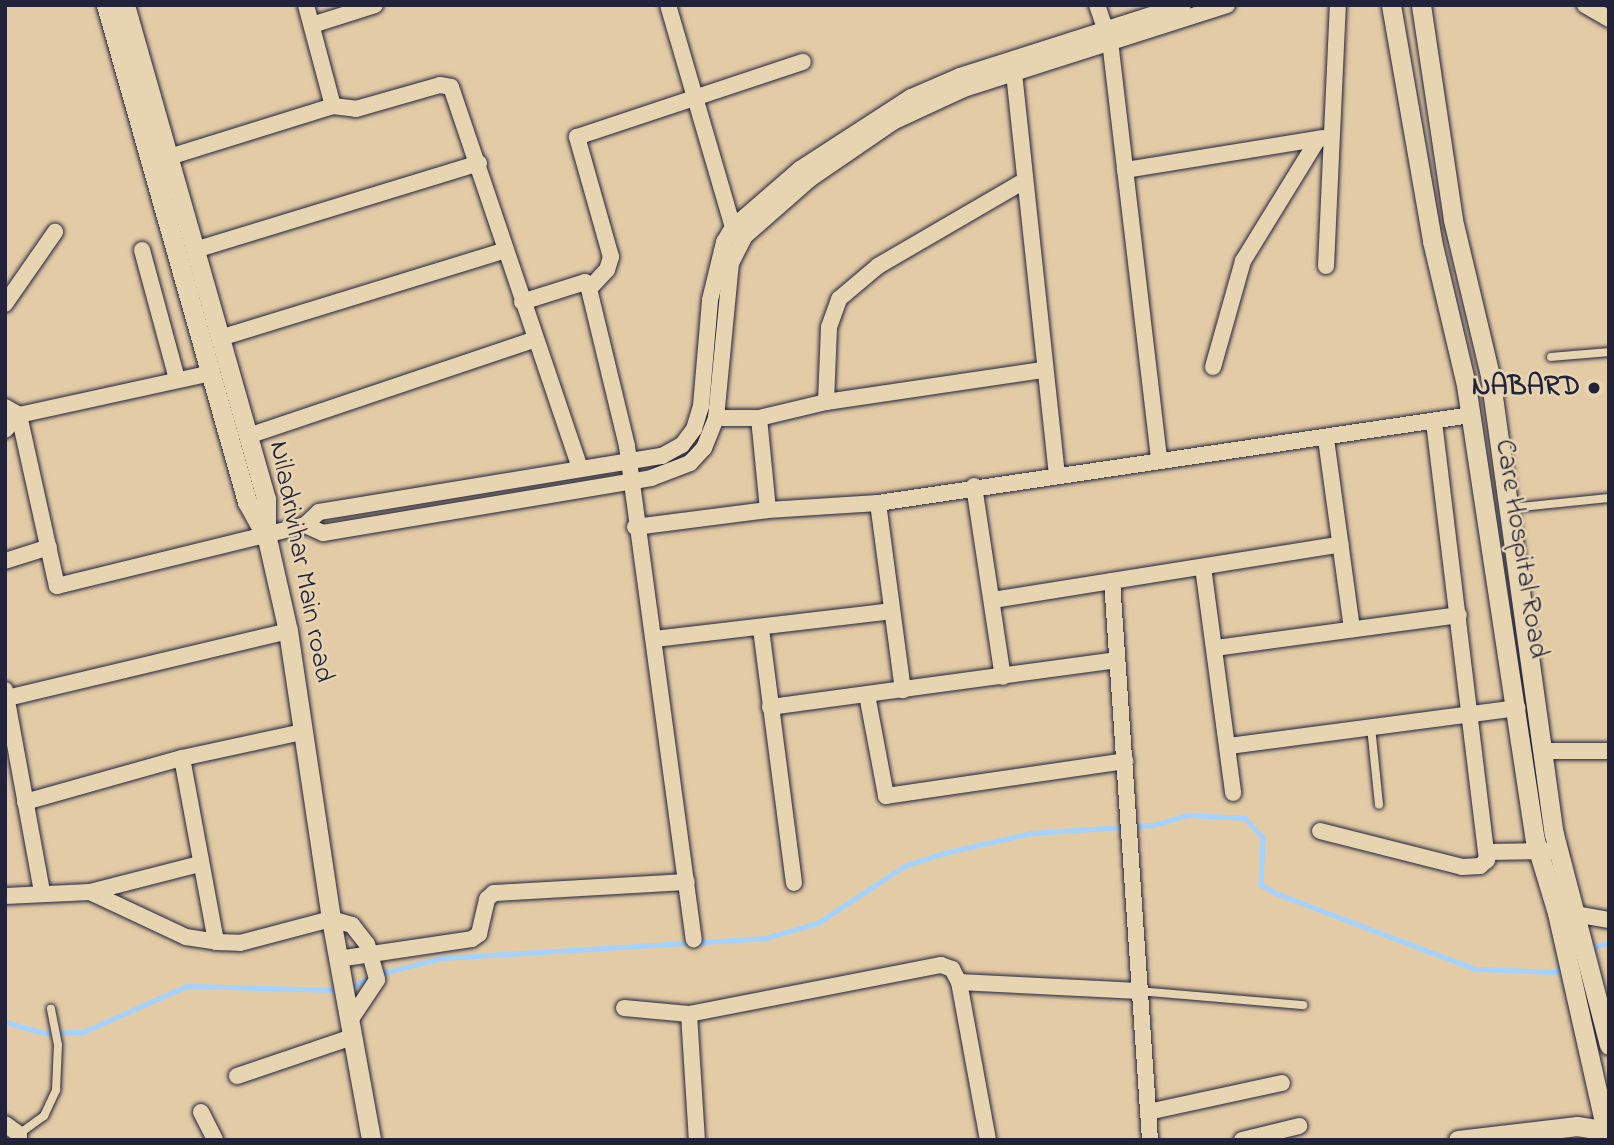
<!DOCTYPE html>
<style>
body{margin:0}
#map{position:relative;width:1614px;height:1145px;overflow:hidden;background:#e3cba6;font-family:"Indie Flower",sans-serif}
div>[style]{position:absolute}
.stream>*{height:4.5px;margin:-2.25px;padding:0 2.25px;transform-origin:2.25px;border-radius:2.25px;background:#a3d2fe}
.roads{filter:drop-shadow(0 0 2px #22223b) drop-shadow(0 0 2px #22223b)}
.service>*{height:8px;margin:-4px;padding:0 4px;transform-origin:4px;border-radius:4px;background:#e7d5b2}
.minor>*{height:16px;margin:-8px;padding:0 8px;transform-origin:8px;border-radius:8px;background:#e7d5b2}
.tertiary>*{height:19px;margin:-9.5px;padding:0 9.5px;transform-origin:9.5px;border-radius:9.5px;background:#e7d5b2}
.dots>*{width:19px;height:19px;translate:-50% -50%;box-sizing:border-box;border:4px solid #e7d5b2;border-radius:50%}
span{translate:-50% -50%;white-space:nowrap;text-align:center;line-height:1.15;-webkit-text-stroke:5px #e7d5b2;paint-order:stroke}
.poi-label{font-size:28px;color:#22223b;font-weight:700}
.right{translate:-100% -50%;text-align:right}
.street-label{font-size:28px;color:#22223b}
.frame{position:absolute;inset:0;border:7px solid #22223b;pointer-events:none}
</style>
<div id="map">
<div class="stream">
<div style="left:1590px;top:948px;width:20px;rotate:-15deg"></div>
<div style="left:379px;top:974px;width:65px;rotate:-14.3deg"></div>
<div style="left:442px;top:958px;width:324px;rotate:-3.5deg"></div>
<div style="left:765px;top:938px;width:55px;rotate:-15.8deg"></div>
<div style="left:818px;top:923px;width:103px;rotate:-33.5deg"></div>
<div style="left:904px;top:866px;width:42px;rotate:-18deg"></div>
<div style="left:944px;top:853px;width:89px;rotate:-12.9deg"></div>
<div style="left:1031px;top:833px;width:122px;rotate:-3.8deg"></div>
<div style="left:1153px;top:825px;width:37px;rotate:-16deg"></div>
<div style="left:1189px;top:815px;width:56px;rotate:3.1deg"></div>
<div style="left:1245px;top:818px;width:26px;rotate:47deg"></div>
<div style="left:1263px;top:837px;width:48px;rotate:92.4deg"></div>
<div style="left:1261px;top:885px;width:19px;rotate:28deg"></div>
<div style="left:1278px;top:894px;width:211px;rotate:20.8deg"></div>
<div style="left:1475px;top:969px;width:80px;rotate:2.1deg"></div>
<div style="left:1555px;top:972px;width:9px;rotate:-41deg"></div>
<div style="left:348px;top:989px;width:26px;rotate:-28deg"></div>
<div style="left:5px;top:1022px;width:41px;rotate:15.4deg"></div>
<div style="left:45px;top:1033px;width:38px;rotate:-2deg"></div>
<div style="left:83px;top:1032px;width:114px;rotate:-23.9deg"></div>
<div style="left:187px;top:986px;width:152px;rotate:1.5deg"></div>
</div>
<div class="roads">
<div class="service">
<div style="left:1551px;top:357px;width:58px;rotate:-4.9deg"></div>
<div style="left:1510px;top:508px;width:100px;rotate:-5.8deg"></div>
<div style="left:1371px;top:727px;width:78px;rotate:84.1deg"></div>
<div style="left:1139px;top:991px;width:165px;rotate:4.9deg"></div>
<div style="left:19px;top:1134px;width:31px;rotate:-36deg"></div>
<div style="left:44px;top:1116px;width:29px;rotate:-65deg"></div>
<div style="left:56px;top:1090px;width:45px;rotate:-87.5deg"></div>
<div style="left:58px;top:1045px;width:37px;rotate:-101deg"></div>
</div>
<div class="minor">
<div style="left:668px;top:5px;width:231px;rotate:73.7deg"></div>
<div style="left:1097px;top:5px;width:28px;rotate:71deg"></div>
<div style="left:1585px;top:5px;width:28px;rotate:30deg"></div>
<div style="left:312px;top:25px;width:66px;rotate:-17.6deg"></div>
<div style="left:1110px;top:41px;width:423px;rotate:83.3deg"></div>
<div style="left:1014px;top:73px;width:404px;rotate:83.9deg"></div>
<div style="left:333px;top:106px;width:23px;rotate:7deg"></div>
<div style="left:356px;top:109px;width:87px;rotate:-15.9deg"></div>
<div style="left:440px;top:85px;width:11px;rotate:10deg"></div>
<div style="left:451px;top:87px;width:402px;rotate:71.3deg"></div>
<div style="left:166px;top:158px;width:175px;rotate:-17.3deg"></div>
<div style="left:333px;top:106px;width:105px;rotate:-105deg"></div>
<div style="left:1125px;top:170px;width:201px;rotate:-9.2deg"></div>
<div style="left:142px;top:250px;width:134px;rotate:74.8deg"></div>
<div style="left:195px;top:250px;width:297px;rotate:-17deg"></div>
<div style="left:1326px;top:266px;width:261px;rotate:-87.4deg"></div>
<div style="left:589px;top:289px;width:26px;rotate:-47deg"></div>
<div style="left:607px;top:270px;width:14px;rotate:-73deg"></div>
<div style="left:611px;top:257px;width:125px;rotate:-105.8deg"></div>
<div style="left:577px;top:137px;width:238px;rotate:-18.4deg"></div>
<div style="left:522px;top:302px;width:66px;rotate:-17.6deg"></div>
<div style="left:585px;top:282px;width:8px;rotate:60deg"></div>
<div style="left:589px;top:289px;width:162px;rotate:76.4deg"></div>
<div style="left:627px;top:446px;width:498px;rotate:82.3deg"></div>
<div style="left:5px;top:304px;width:88px;rotate:-55.2deg"></div>
<div style="left:220px;top:338px;width:299px;rotate:-17.1deg"></div>
<div style="left:1213px;top:367px;width:110px;rotate:-74.2deg"></div>
<div style="left:1243px;top:261px;width:143px;rotate:-58.4deg"></div>
<div style="left:826px;top:402px;width:75px;rotate:-87.7deg"></div>
<div style="left:829px;top:327px;width:30px;rotate:-70deg"></div>
<div style="left:839px;top:299px;width:51px;rotate:-40.2deg"></div>
<div style="left:878px;top:266px;width:169px;rotate:-30.2deg"></div>
<div style="left:5px;top:407px;width:16px;rotate:30deg"></div>
<div style="left:19px;top:415px;width:197px;rotate:-12.3deg"></div>
<div style="left:716px;top:418px;width:43px"></div>
<div style="left:759px;top:418px;width:69px;rotate:-13.4deg"></div>
<div style="left:826px;top:402px;width:219px;rotate:-8.4deg"></div>
<div style="left:759px;top:418px;width:92px;rotate:84.4deg"></div>
<div style="left:5px;top:430px;width:21px;rotate:-47deg"></div>
<div style="left:19px;top:415px;width:175px;rotate:77.5deg"></div>
<div style="left:57px;top:586px;width:255px;rotate:-13.8deg"></div>
<div style="left:305px;top:525px;width:19px;rotate:-43deg"></div>
<div style="left:319px;top:512px;width:348px;rotate:-9.3deg"></div>
<div style="left:662px;top:456px;width:23px;rotate:-29deg"></div>
<div style="left:682px;top:445px;width:20px;rotate:-53deg"></div>
<div style="left:694px;top:429px;width:24px;rotate:-73deg"></div>
<div style="left:701px;top:406px;width:106px;rotate:-85.1deg"></div>
<div style="left:710px;top:300px;width:60px;rotate:-76.4deg"></div>
<div style="left:724px;top:242px;width:17px;rotate:-59deg"></div>
<div style="left:733px;top:227px;width:89px;rotate:-40.9deg"></div>
<div style="left:800px;top:169px;width:132px;rotate:-33deg"></div>
<div style="left:911px;top:97px;width:53px;rotate:-23.2deg"></div>
<div style="left:960px;top:76px;width:234px;rotate:-17.7deg"></div>
<div style="left:248px;top:436px;width:302px;rotate:-18.6deg"></div>
<div style="left:1326px;top:439px;width:192px;rotate:82.2deg"></div>
<div style="left:974px;top:486px;width:193px;rotate:81.4deg"></div>
<div style="left:878px;top:503px;width:189px;rotate:82.4deg"></div>
<div style="left:305px;top:525px;width:20px;rotate:24deg"></div>
<div style="left:323px;top:533px;width:333px;rotate:-9.5deg"></div>
<div style="left:651px;top:478px;width:42px;rotate:-21deg"></div>
<div style="left:690px;top:463px;width:21px;rotate:-47deg"></div>
<div style="left:704px;top:448px;width:32px;rotate:-68deg"></div>
<div style="left:716px;top:418px;width:156px;rotate:-84.5deg"></div>
<div style="left:731px;top:263px;width:30px;rotate:-63deg"></div>
<div style="left:745px;top:236px;width:86px;rotate:-41.2deg"></div>
<div style="left:810px;top:179px;width:101px;rotate:-34.5deg"></div>
<div style="left:893px;top:122px;width:78px;rotate:-24.9deg"></div>
<div style="left:964px;top:89px;width:276px;rotate:-17.7deg"></div>
<div style="left:635px;top:527px;width:134px;rotate:-7.3deg"></div>
<div style="left:768px;top:510px;width:110px;rotate:-3.6deg"></div>
<div style="left:878px;top:503px;width:599px;rotate:-8.44deg"></div>
<div style="left:5px;top:561px;width:46px;rotate:-17.7deg"></div>
<div style="left:1203px;top:567px;width:228px;rotate:82.4deg"></div>
<div style="left:1112px;top:581px;width:560px;rotate:86.11deg"></div>
<div style="left:993px;top:600px;width:352px;rotate:-9.1deg"></div>
<div style="left:761px;top:629px;width:256px;rotate:82.6deg"></div>
<div style="left:654px;top:639px;width:239px;rotate:-6.7deg"></div>
<div style="left:1215px;top:648px;width:246px;rotate:-7.7deg"></div>
<div style="left:5px;top:690px;width:204px;rotate:79.6deg"></div>
<div style="left:867px;top:695px;width:103px;rotate:79.3deg"></div>
<div style="left:886px;top:796px;width:242px;rotate:-8.3deg"></div>
<div style="left:7px;top:698px;width:289px;rotate:-13.4deg"></div>
<div style="left:770px;top:707px;width:350px;rotate:-7.7deg"></div>
<div style="left:1229px;top:746px;width:291px;rotate:-7.5deg"></div>
<div style="left:1545px;top:751px;width:64px"></div>
<div style="left:182px;top:758px;width:187px;rotate:79.5deg"></div>
<div style="left:25px;top:802px;width:163px;rotate:-15.7deg"></div>
<div style="left:182px;top:758px;width:123px;rotate:-12.2deg"></div>
<div style="left:1320px;top:831px;width:146px;rotate:14.2deg"></div>
<div style="left:1462px;top:867px;width:18px;rotate:-3deg"></div>
<div style="left:1480px;top:866px;width:9px;rotate:-41deg"></div>
<div style="left:1487px;top:860px;width:441px;rotate:-96.9deg"></div>
<div style="left:1487px;top:852px;width:61px;rotate:-0.9deg"></div>
<div style="left:90px;top:892px;width:114px;rotate:-14.3deg"></div>
<div style="left:5px;top:896px;width:85px;rotate:-2.7deg"></div>
<div style="left:90px;top:892px;width:106px;rotate:25.1deg"></div>
<div style="left:186px;top:937px;width:30px;rotate:9deg"></div>
<div style="left:216px;top:942px;width:24px;rotate:2deg"></div>
<div style="left:240px;top:943px;width:94px;rotate:-14.8deg"></div>
<div style="left:331px;top:919px;width:22px;rotate:16deg"></div>
<div style="left:352px;top:925px;width:24px;rotate:52deg"></div>
<div style="left:367px;top:944px;width:37px;rotate:74deg"></div>
<div style="left:377px;top:980px;width:50px;rotate:123.7deg"></div>
<div style="left:1575px;top:914px;width:35px;rotate:10deg"></div>
<div style="left:338px;top:959px;width:135px;rotate:-8.5deg"></div>
<div style="left:472px;top:939px;width:9px;rotate:-36deg"></div>
<div style="left:479px;top:934px;width:36px;rotate:-77deg"></div>
<div style="left:487px;top:899px;width:9px;rotate:-41deg"></div>
<div style="left:494px;top:893px;width:193px;rotate:-3.3deg"></div>
<div style="left:959px;top:982px;width:180px;rotate:2.9deg"></div>
<div style="left:624px;top:1008px;width:65px;rotate:5.3deg"></div>
<div style="left:689px;top:1014px;width:257px;rotate:-11deg"></div>
<div style="left:941px;top:965px;width:12px;rotate:20deg"></div>
<div style="left:952px;top:969px;width:15px;rotate:62deg"></div>
<div style="left:959px;top:982px;width:161px;rotate:79.6deg"></div>
<div style="left:689px;top:1014px;width:126px;rotate:86.4deg"></div>
<div style="left:237px;top:1076px;width:121px;rotate:-18.7deg"></div>
<div style="left:201px;top:1112px;width:31px;rotate:63deg"></div>
<div style="left:1148px;top:1112px;width:137px;rotate:-12.2deg"></div>
<div style="left:5px;top:1124px;width:17px;rotate:36deg"></div>
<div style="left:19px;top:1134px;width:6px;rotate:90deg"></div>
<div style="left:1242px;top:1140px;width:59px;rotate:-13.8deg"></div>
</div>
<div class="tertiary">
<div style="left:106px;top:5px;width:517px;rotate:74.16deg"></div>
<div style="left:247px;top:502px;width:37px;rotate:61deg"></div>
<div style="left:125px;top:5px;width:514px;rotate:74.07deg"></div>
<div style="left:266px;top:499px;width:35px;rotate:90deg"></div>
<div style="left:266px;top:534px;width:99px;rotate:77.2deg"></div>
<div style="left:288px;top:631px;width:291px;rotate:81.5deg"></div>
<div style="left:331px;top:919px;width:225px;rotate:79.7deg"></div>
<div style="left:1391px;top:5px;width:240px;rotate:80.1deg"></div>
<div style="left:1432px;top:241px;width:148px;rotate:76.7deg"></div>
<div style="left:1466px;top:385px;width:460px;rotate:81.4deg"></div>
<div style="left:1535px;top:840px;width:76px;rotate:73.2deg"></div>
<div style="left:1557px;top:913px;width:233px;rotate:77.3deg"></div>
<div style="left:1421px;top:5px;width:217px;rotate:81.5deg"></div>
<div style="left:1453px;top:220px;width:159px;rotate:76.6deg"></div>
<div style="left:1490px;top:375px;width:463px;rotate:82.1deg"></div>
<div style="left:1554px;top:834px;width:218px;rotate:75.4deg"></div>
<div style="left:1458px;top:1140px;width:120px;rotate:-6.7deg"></div>
<div style="left:1577px;top:1126px;width:32px;rotate:9deg"></div>
</div>
</div>
<div class="dots">
<div style="left:1594px;top:388px;background:#22223b"></div>
</div>
<div class="poi-label">
<span class="right" style="left:1580px;top:388px">NABARD</span>
</div>
<div class="street-label">
<span style="left:1520px;top:549px;rotate:81deg">Care Hospital Road</span>
<span style="left:300px;top:562px;rotate:79deg">Niladrivihar Main road</span>
</div>
<div class="frame"></div>
</div>
